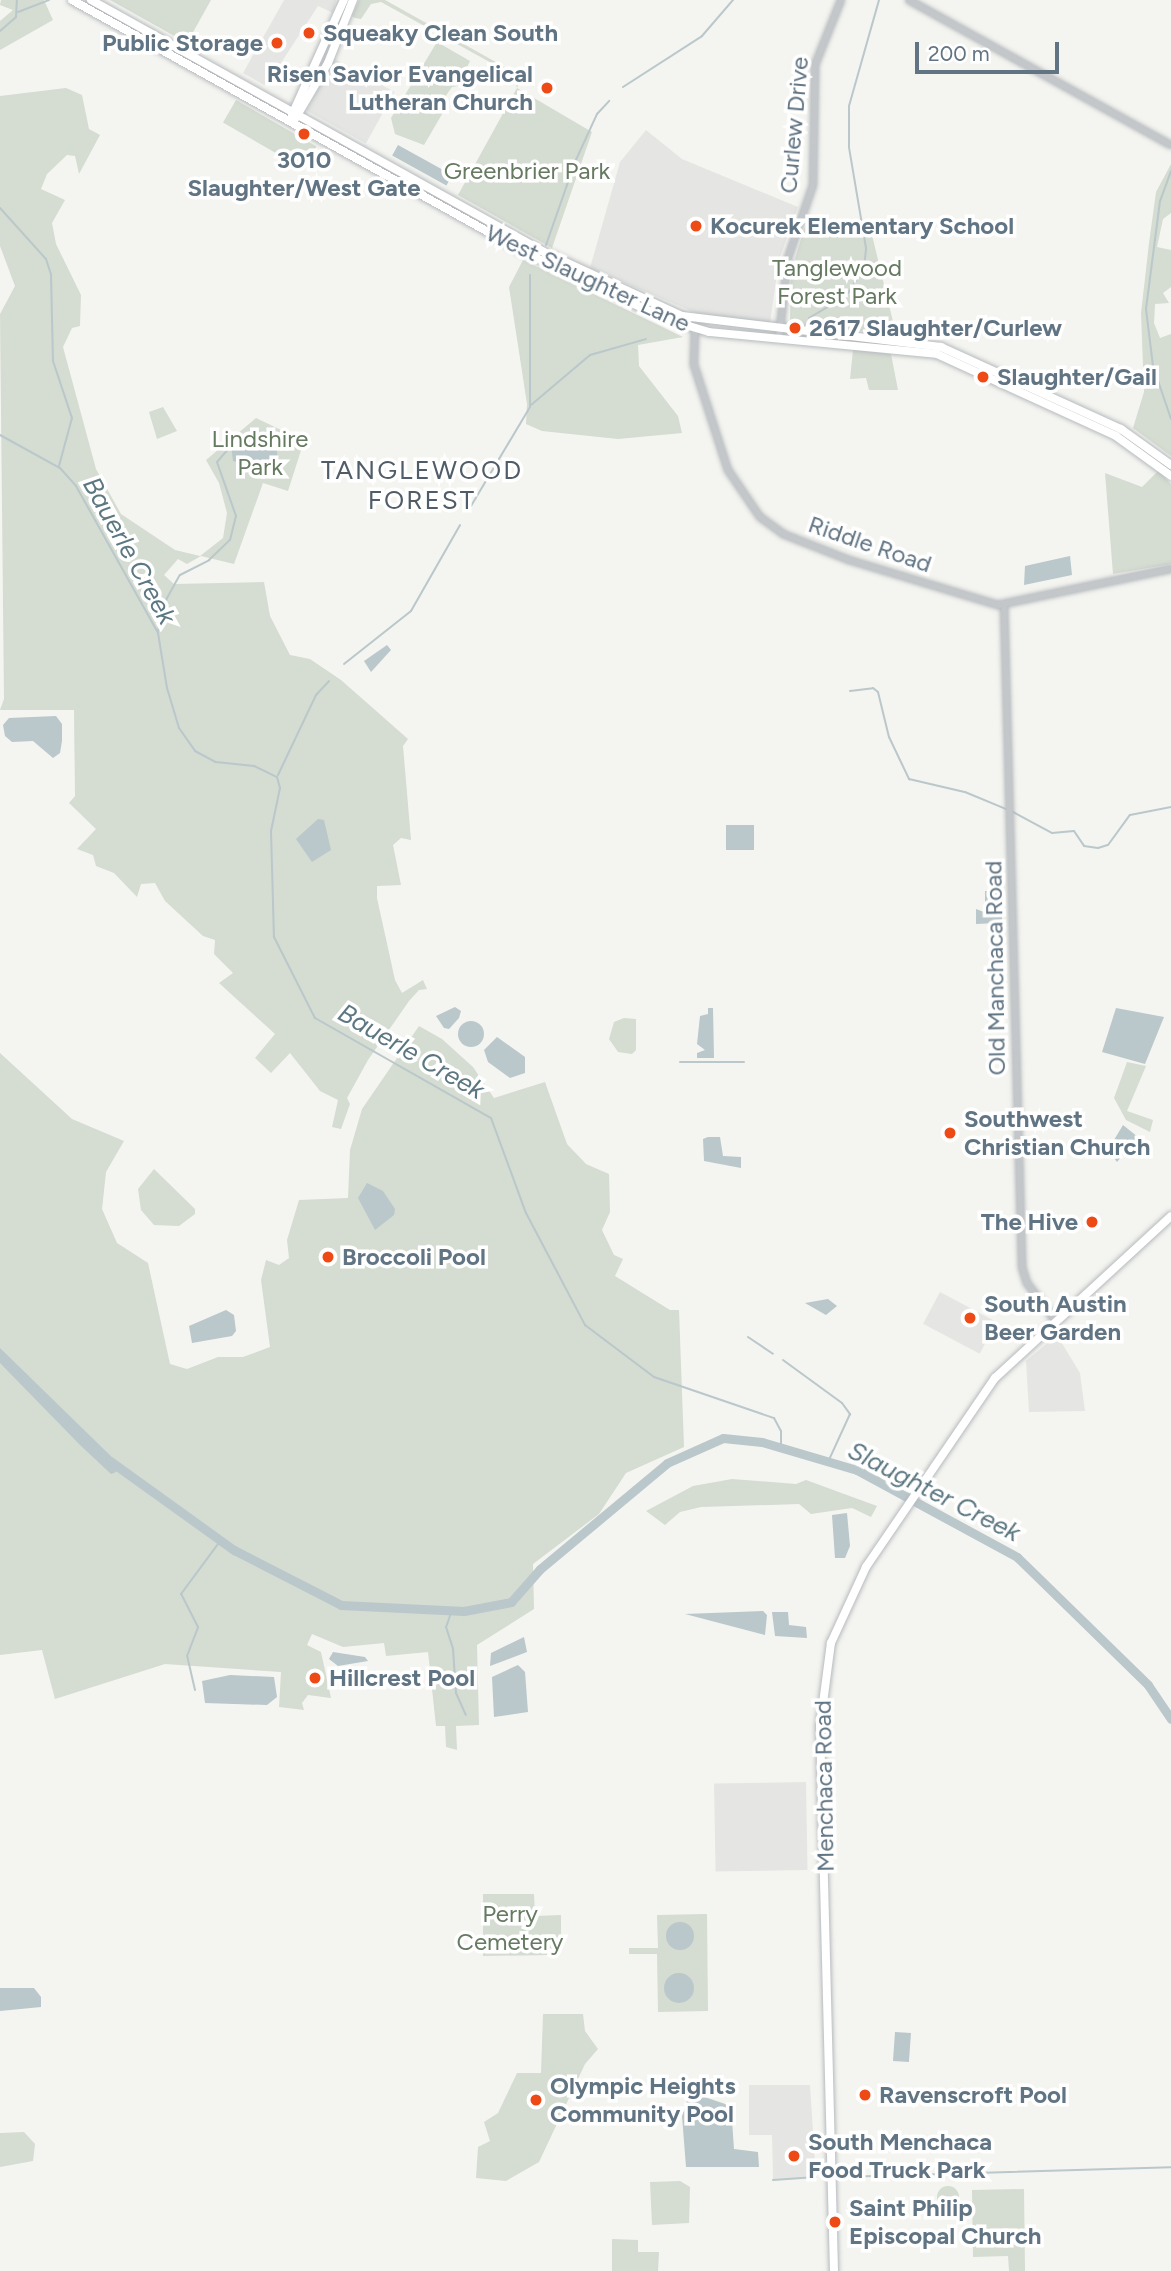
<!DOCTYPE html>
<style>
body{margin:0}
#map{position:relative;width:1171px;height:2271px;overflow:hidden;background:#f4f5f0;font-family:Figtree,sans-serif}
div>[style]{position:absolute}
.built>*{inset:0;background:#e5e6e3;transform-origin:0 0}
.green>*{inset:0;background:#d5dcd1;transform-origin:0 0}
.round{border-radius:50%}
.water>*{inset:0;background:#bac7cb;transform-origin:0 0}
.stream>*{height:2px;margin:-1px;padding:0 1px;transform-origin:1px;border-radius:1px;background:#bac7cb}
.river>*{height:9px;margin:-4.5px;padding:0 4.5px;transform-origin:4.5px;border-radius:4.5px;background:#bac7cb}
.roads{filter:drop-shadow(0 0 2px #b6babe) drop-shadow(0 0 2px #b6babe)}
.minor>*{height:6px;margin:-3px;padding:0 3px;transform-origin:3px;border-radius:3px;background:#c3c7ca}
.major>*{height:8px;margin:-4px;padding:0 4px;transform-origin:4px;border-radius:4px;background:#fff}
.dots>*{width:19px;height:19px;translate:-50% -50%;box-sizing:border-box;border:4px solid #fff;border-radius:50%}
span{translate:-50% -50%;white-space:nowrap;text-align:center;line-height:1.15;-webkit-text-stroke:7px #fff;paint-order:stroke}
.poi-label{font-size:24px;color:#617483;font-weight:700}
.left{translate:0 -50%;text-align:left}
.right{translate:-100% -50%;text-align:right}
.street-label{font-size:24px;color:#617483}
.park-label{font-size:24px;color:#657a60}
.neighbourhood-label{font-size:26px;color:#505d68;letter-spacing:2px}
.water-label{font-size:26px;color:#5c7781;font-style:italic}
.scale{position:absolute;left:915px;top:42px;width:144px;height:32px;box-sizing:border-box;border:4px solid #617483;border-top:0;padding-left:9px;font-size:21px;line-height:24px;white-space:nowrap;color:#617483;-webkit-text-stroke:5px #fff;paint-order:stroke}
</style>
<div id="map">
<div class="built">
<div style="clip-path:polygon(284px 0,336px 0,333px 13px,318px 6px,266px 86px,243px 73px)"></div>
<div style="left:335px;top:59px;width:68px;height:59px;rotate:29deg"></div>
<div style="clip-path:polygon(646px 130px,682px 159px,798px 207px,779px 260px,770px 323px,703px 316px,590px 268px,620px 162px)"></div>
<div style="left:940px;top:1292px;width:64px;height:36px;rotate:28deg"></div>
<div style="clip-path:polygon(1057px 1335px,1080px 1373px,1085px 1411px,1029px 1412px,1026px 1361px)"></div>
<div style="left:806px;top:1782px;width:88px;height:92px;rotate:89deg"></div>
<div style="clip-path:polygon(749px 2085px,810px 2085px,816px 2178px,773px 2179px,772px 2135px,749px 2135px)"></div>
</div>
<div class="green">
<div style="clip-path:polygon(1px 0,44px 0,53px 20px,0 50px,0 21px,13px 10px,0 5px)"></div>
<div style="clip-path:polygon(110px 0,211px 0,187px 43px)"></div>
<div style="clip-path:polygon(359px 0,385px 0,455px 39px,462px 38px,460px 42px,519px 75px,523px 72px,517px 88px,592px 132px,552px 248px,458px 195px,517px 88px,513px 75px,381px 2px,371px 4px,361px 19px,355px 18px,352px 16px)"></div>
<div style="clip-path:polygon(437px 42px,470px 61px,458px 86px,452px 87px,445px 97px,448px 104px,424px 145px,395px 134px,391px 118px)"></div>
<div style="clip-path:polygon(66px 88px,82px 95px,89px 129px,100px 135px,79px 174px,75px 156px,67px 155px,47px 174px,41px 189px,65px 200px,52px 223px,56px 244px,81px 295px,80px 326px,72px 328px,63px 347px,96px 469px,121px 514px,175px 550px,200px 556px,223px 538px,227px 513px,219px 483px,206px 460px,256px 418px,304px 441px,288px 491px,263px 483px,234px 564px,201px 556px,187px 564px,178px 559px,164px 575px,174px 584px,264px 582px,270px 616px,290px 655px,310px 659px,341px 680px,408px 739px,403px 746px,411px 840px,401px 838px,393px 845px,401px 885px,377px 886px,377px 898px,395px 980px,402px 993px,423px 980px,427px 989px,419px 990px,409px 1001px,368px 1060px,347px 1098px,350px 1104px,341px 1129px,332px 1127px,338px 1100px,320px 1091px,290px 1053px,271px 1073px,255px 1058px,275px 1034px,219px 983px,233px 973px,214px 954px,215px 940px,203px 936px,165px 901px,155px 883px,141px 884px,137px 897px,114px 873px,96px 866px,93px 855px,77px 849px,96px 829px,69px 803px,75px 796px,74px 710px,0 710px,4px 699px,0 314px,15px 286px,0 246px,0 96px)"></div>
<div style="left:236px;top:100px;width:93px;height:26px;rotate:30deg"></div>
<div style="clip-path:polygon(1171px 164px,1171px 213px,1163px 219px,1157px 247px,1171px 250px,1171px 287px,1163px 293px,1169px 303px,1155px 304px,1154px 323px,1160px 338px,1171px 334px,1171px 456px,1133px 428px,1144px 392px,1141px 313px,1149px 243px,1156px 192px)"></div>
<div style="clip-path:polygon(808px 217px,871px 231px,896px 334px,790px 324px,791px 271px)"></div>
<div style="clip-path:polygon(523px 260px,683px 337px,638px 345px,639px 366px,678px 416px,682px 433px,618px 439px,542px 431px,526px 424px,527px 404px,509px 287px)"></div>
<div style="clip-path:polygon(853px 350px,891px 354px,898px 390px,869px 390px,866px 378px,850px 379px)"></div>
<div style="clip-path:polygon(163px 407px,177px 431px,157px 439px,149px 412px)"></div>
<div style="clip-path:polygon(1158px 471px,1171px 484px,1171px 564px,1113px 574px,1105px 473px,1142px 487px)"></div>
<div style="clip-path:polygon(624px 1018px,636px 1019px,636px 1050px,632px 1054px,618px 1052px,609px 1039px,614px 1022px)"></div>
<div style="clip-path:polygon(419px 1026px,442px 1039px,473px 1067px,494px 1098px,545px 1082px,567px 1144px,586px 1164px,609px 1174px,610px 1212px,602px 1230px,614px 1255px,623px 1259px,615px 1276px,670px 1310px,679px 1310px,684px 1447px,626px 1473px,599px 1514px,533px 1564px,534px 1609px,477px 1645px,479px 1725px,456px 1726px,457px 1750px,446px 1747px,445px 1726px,436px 1726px,428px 1652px,386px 1656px,384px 1643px,343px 1647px,312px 1634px,307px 1645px,321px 1652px,331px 1698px,308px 1695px,302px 1703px,304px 1710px,279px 1707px,281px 1672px,165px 1664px,55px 1699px,42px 1650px,0 1655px,0 1053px,72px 1119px,124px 1141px,106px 1172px,102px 1209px,117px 1243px,148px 1263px,170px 1364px,187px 1369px,218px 1357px,243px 1357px,270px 1347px,261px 1280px,266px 1260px,279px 1265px,289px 1258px,287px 1240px,299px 1200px,348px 1198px,350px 1150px,362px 1109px)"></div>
<div style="clip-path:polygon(1127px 1062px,1146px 1066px,1127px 1111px,1153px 1120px,1150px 1132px,1126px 1120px,1114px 1098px)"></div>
<div style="clip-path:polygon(154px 1169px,195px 1209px,195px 1214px,179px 1226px,154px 1225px,141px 1210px,138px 1189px)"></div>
<div style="clip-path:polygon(732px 1479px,796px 1484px,806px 1480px,877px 1506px,871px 1517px,852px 1508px,811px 1514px,799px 1504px,701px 1507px,680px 1512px,665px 1525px,646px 1511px,693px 1486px)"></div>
<div style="clip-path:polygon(483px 1894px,534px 1894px,535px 1916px,561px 1915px,561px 1938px,551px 1955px,483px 1956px)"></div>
<div style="clip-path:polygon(707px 1914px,708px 2011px,658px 2012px,657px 1954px,629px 1954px,629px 1948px,658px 1948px,657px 1915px)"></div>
<div style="clip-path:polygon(543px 2014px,583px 2014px,585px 2031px,598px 2049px,585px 2064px,539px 2162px,506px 2181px,476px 2178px,478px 2147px,490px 2141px,484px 2122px,498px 2113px,517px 2073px,541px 2073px)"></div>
<div style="clip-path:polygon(24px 2132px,35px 2144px,33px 2161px,0 2167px,0 2133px)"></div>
<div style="clip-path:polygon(680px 2181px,690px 2187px,689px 2223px,652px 2225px,650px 2182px)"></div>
<div class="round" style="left:937px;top:2186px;width:22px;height:22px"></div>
<div style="clip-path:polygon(1024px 2189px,1025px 2271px,1009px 2271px,1008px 2256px,973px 2257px,972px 2190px)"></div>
<div style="clip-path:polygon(612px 2239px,638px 2240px,638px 2252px,659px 2252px,658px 2271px,612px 2271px)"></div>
</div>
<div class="water">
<div style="left:398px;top:145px;width:62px;height:12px;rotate:29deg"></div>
<div style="clip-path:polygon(261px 437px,276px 446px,278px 459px,261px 469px,233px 461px,231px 444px)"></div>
<div style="clip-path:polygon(1070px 556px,1072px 575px,1024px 585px,1025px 566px)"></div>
<div style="clip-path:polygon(387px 645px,391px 650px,371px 672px,364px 661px)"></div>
<div style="clip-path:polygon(56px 716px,62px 724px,62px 741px,60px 753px,53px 758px,33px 741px,12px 742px,5px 736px,3px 725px,9px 718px)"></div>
<div style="clip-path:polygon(318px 819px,324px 820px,331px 850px,312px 862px,296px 839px)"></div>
<div style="left:754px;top:825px;width:25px;height:28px;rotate:90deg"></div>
<div style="clip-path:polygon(985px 891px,999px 891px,1001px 897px,1002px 919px,998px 923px,976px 924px,976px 909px,997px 917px,997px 910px,985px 904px)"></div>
<div style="clip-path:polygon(455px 1007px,461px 1011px,459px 1018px,449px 1029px,444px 1028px,436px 1016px)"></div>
<div style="clip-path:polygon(708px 1008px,713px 1008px,714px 1058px,697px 1058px,697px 1053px,705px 1050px,697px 1044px,700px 1016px,708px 1014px)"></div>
<div style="clip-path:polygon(1116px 1008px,1164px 1017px,1145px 1064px,1102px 1052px)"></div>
<div class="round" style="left:458px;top:1021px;width:26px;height:26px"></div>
<div style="clip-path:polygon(497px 1037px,525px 1057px,525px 1073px,510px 1078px,488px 1062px,484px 1050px)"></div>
<div style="clip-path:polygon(1123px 1125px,1138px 1137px,1117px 1162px,1108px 1150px)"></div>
<div style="clip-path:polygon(708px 1137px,720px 1137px,723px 1156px,741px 1157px,741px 1168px,704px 1161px,703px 1139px)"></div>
<div style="clip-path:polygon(367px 1183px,383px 1191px,395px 1209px,394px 1215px,375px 1230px,358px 1198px)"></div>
<div style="clip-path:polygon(828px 1299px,837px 1306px,826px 1315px,805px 1303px)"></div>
<div style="clip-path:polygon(226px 1310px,234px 1315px,236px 1331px,232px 1336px,192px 1343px,189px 1326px)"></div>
<div style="clip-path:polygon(0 1348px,120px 1465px,116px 1472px,111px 1474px,80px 1445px,0 1363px)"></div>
<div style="clip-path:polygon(847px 1513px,850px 1546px,845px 1558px,835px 1558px,832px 1515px)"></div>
<div style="clip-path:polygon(763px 1611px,767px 1615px,765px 1635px,685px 1614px)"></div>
<div style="clip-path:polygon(772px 1612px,788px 1612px,789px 1625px,806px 1627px,807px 1638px,775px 1636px)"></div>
<div style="clip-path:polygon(524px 1637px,527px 1652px,490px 1666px,491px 1653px)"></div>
<div style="clip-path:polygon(333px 1652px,365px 1657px,368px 1661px,338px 1666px,329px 1659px)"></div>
<div style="clip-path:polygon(518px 1665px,525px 1672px,528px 1712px,494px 1717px,492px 1677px)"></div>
<div style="clip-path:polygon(230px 1675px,274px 1677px,277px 1697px,267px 1705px,205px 1703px,202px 1681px)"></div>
<div class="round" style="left:666px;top:1922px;width:28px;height:28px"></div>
<div class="round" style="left:664px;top:1973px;width:30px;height:30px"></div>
<div style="clip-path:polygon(0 1988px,34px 1988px,41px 1997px,41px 2007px,0 2011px)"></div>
<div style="left:895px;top:2032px;width:16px;height:29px;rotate:4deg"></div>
<div style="clip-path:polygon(690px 2092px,731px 2106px,734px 2149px,758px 2152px,759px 2167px,686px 2167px,682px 2116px)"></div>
</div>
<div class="stream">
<div style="left:18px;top:12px;width:33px;rotate:-21deg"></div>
<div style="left:0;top:31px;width:21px;rotate:-41deg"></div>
<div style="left:16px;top:17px;width:17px;rotate:-87deg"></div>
<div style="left:623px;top:87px;width:94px;rotate:-32.8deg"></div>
<div style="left:702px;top:36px;width:48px;rotate:-49.3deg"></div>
<div style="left:1171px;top:171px;width:32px;rotate:110deg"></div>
<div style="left:1160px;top:201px;width:109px;rotate:97.4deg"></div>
<div style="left:1146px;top:309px;width:57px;rotate:83deg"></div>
<div style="left:1153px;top:366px;width:56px;rotate:71.2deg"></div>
<div style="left:0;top:208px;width:69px;rotate:48deg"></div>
<div style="left:46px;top:259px;width:16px;rotate:72deg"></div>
<div style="left:51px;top:274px;width:87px;rotate:88.7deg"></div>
<div style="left:53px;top:361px;width:60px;rotate:71.6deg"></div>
<div style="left:72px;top:418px;width:50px;rotate:105.2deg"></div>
<div style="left:546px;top:245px;width:88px;rotate:-70.7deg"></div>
<div style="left:575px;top:162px;width:53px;rotate:-65.4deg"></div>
<div style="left:597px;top:114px;width:18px;rotate:-47deg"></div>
<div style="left:809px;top:318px;width:43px;rotate:-30.7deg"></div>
<div style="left:846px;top:296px;width:33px;rotate:-57deg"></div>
<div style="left:864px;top:268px;width:20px;rotate:-84deg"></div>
<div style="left:866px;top:248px;width:102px;rotate:-99.6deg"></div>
<div style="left:849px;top:147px;width:41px;rotate:-90deg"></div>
<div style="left:849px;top:106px;width:110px;rotate:-74.2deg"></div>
<div style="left:531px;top:405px;width:77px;rotate:-40.3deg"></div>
<div style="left:590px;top:355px;width:58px;rotate:-15.9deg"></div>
<div style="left:0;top:435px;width:68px;rotate:28.8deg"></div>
<div style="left:60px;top:468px;width:24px;rotate:48deg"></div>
<div style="left:76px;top:486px;width:168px;rotate:60.8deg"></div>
<div style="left:158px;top:633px;width:56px;rotate:80.7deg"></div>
<div style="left:167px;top:688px;width:42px;rotate:73.3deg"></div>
<div style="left:179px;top:728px;width:28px;rotate:55deg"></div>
<div style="left:195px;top:751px;width:24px;rotate:28deg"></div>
<div style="left:216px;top:762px;width:38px;rotate:6deg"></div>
<div style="left:254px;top:766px;width:25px;rotate:26deg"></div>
<div style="left:277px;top:777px;width:11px;rotate:75deg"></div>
<div style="left:280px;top:788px;width:44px;rotate:101.8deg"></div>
<div style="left:271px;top:831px;width:106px;rotate:88.4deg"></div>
<div style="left:274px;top:937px;width:91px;rotate:63.2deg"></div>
<div style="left:315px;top:1018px;width:202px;rotate:29.6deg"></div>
<div style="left:491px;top:1118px;width:101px;rotate:69.8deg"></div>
<div style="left:526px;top:1213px;width:127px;rotate:62.2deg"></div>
<div style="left:585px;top:1325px;width:86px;rotate:37deg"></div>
<div style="left:654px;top:1377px;width:127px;rotate:18.9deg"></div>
<div style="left:774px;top:1418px;width:15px;rotate:62deg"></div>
<div style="left:781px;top:1431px;width:16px;rotate:90deg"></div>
<div style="left:471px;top:506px;width:115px;rotate:-59.2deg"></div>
<div style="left:530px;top:407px;width:132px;rotate:-90deg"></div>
<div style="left:158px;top:631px;width:34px;rotate:-75deg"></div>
<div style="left:167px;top:598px;width:26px;rotate:-61deg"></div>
<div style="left:180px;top:575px;width:33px;rotate:-27deg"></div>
<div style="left:209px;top:560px;width:29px;rotate:-44deg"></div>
<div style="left:230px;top:540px;width:25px;rotate:-76deg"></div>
<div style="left:236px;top:516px;width:57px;rotate:-109.4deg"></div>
<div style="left:217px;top:462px;width:18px;rotate:-49deg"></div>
<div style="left:344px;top:664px;width:85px;rotate:-38.3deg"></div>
<div style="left:411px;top:611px;width:99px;rotate:-60.3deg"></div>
<div style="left:850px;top:691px;width:23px;rotate:-7deg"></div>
<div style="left:873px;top:688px;width:6px;rotate:39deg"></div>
<div style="left:878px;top:692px;width:46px;rotate:76.3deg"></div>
<div style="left:889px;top:737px;width:47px;rotate:64.5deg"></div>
<div style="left:909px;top:779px;width:57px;rotate:13.1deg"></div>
<div style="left:965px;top:792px;width:44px;rotate:22.5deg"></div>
<div style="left:278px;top:775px;width:89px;rotate:-64.6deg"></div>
<div style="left:316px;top:695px;width:19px;rotate:-47deg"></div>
<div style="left:1013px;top:812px;width:44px;rotate:28.3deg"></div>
<div style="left:1052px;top:833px;width:22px;rotate:-5deg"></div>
<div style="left:1074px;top:831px;width:18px;rotate:56deg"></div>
<div style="left:1084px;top:846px;width:14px;rotate:8deg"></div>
<div style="left:1098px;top:848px;width:10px;rotate:-17deg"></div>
<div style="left:1108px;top:845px;width:37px;rotate:-54deg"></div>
<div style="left:1130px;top:815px;width:42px;rotate:-11deg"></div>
<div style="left:680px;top:1062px;width:64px"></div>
<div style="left:748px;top:1337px;width:30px;rotate:34deg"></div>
<div style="left:783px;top:1360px;width:73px;rotate:36.1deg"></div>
<div style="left:842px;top:1403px;width:14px;rotate:54deg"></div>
<div style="left:850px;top:1414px;width:53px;rotate:114.6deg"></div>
<div style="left:452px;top:1610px;width:18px;rotate:109deg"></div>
<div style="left:446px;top:1627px;width:23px;rotate:72deg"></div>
<div style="left:453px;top:1649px;width:44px;rotate:86.1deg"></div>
<div style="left:456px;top:1693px;width:24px;rotate:66deg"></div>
<div style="left:195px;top:1690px;width:35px;rotate:-103deg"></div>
<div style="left:187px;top:1656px;width:31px;rotate:-69deg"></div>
<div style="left:198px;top:1627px;width:37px;rotate:-117deg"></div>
<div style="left:181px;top:1594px;width:67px;rotate:-53.5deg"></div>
<div style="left:841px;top:2177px;width:330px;rotate:-1.7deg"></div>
<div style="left:773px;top:2180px;width:43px;rotate:-4deg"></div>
</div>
<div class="river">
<div style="left:110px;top:1461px;width:153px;rotate:35.7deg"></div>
<div style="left:234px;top:1550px;width:120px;rotate:27.2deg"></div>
<div style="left:341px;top:1605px;width:123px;rotate:2.8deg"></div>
<div style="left:464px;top:1611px;width:48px;rotate:-10.8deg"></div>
<div style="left:511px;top:1602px;width:44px;rotate:-48.7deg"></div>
<div style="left:540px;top:1569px;width:165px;rotate:-39.8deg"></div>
<div style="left:667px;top:1463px;width:61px;rotate:-24.1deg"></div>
<div style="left:723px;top:1438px;width:39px;rotate:6deg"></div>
<div style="left:762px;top:1442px;width:99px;rotate:16.4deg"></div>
<div style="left:857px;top:1470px;width:182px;rotate:28.5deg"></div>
<div style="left:1017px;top:1557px;width:183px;rotate:44.3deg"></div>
<div style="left:1148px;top:1685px;width:41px;rotate:55.9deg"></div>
</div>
<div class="roads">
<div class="minor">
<div style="left:909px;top:0;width:299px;rotate:29deg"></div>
<div style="left:695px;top:329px;width:36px;rotate:92deg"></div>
<div style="left:694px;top:365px;width:110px;rotate:72.1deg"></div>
<div style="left:728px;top:470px;width:57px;rotate:55.8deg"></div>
<div style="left:760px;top:517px;width:29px;rotate:36deg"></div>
<div style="left:783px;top:534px;width:71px;rotate:21.5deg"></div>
<div style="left:849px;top:560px;width:156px;rotate:16.8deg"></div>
<div style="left:998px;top:605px;width:177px;rotate:-11.8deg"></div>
<div style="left:779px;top:338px;width:81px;rotate:-83.6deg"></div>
<div style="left:788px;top:258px;width:77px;rotate:-71.1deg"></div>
<div style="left:813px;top:185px;width:120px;rotate:-89deg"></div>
<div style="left:815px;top:65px;width:70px;rotate:-68.2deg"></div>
<div style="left:1004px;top:604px;width:663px;rotate:88.44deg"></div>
<div style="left:1022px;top:1267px;width:17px;rotate:73deg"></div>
<div style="left:1027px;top:1283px;width:46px;rotate:52.9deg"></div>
</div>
<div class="major">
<div style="left:72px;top:0;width:518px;rotate:29.14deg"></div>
<div style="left:524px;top:252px;width:157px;rotate:25.3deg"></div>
<div style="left:666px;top:319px;width:45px;rotate:16.8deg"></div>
<div style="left:709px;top:332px;width:229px;rotate:5.5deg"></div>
<div style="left:937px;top:354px;width:197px;rotate:24.6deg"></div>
<div style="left:1116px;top:436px;width:68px;rotate:36deg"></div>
<div style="left:91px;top:0;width:518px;rotate:29.09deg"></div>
<div style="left:544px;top:252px;width:152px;rotate:24.9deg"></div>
<div style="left:682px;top:316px;width:261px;rotate:6.8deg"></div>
<div style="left:941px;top:347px;width:198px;rotate:24.5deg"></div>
<div style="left:1121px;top:429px;width:62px;rotate:35.8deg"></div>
<div style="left:292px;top:115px;width:126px;rotate:-65.7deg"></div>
<div style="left:295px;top:119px;width:65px;rotate:-59.5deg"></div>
<div style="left:328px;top:63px;width:68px;rotate:-68.4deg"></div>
<div style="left:834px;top:2271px;width:545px;rotate:-91.47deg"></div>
<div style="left:820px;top:1726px;width:84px;rotate:-82.5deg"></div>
<div style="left:831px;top:1643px;width:84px;rotate:-65.3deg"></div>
<div style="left:866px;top:1567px;width:229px;rotate:-55.7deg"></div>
<div style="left:995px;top:1378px;width:239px;rotate:-42.6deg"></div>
</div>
</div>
<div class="dots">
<div style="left:309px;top:33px;background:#ee4a16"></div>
<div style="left:277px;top:43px;background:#ee4a16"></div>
<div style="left:547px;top:88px;background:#ee4a16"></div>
<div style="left:304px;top:134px;background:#ee4a16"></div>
<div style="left:696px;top:226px;background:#ee4a16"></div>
<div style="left:795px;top:328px;background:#ee4a16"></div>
<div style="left:983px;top:377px;background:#ee4a16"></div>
<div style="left:950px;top:1133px;background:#ee4a16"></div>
<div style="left:1092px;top:1222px;background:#ee4a16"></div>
<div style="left:328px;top:1257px;background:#ee4a16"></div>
<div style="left:970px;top:1318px;background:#ee4a16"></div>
<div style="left:315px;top:1678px;background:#ee4a16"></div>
<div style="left:865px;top:2095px;background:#ee4a16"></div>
<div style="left:536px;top:2100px;background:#ee4a16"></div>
<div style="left:794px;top:2156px;background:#ee4a16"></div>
<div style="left:835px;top:2222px;background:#ee4a16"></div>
</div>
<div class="poi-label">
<span class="left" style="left:323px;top:33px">Squeaky Clean South</span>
<span class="right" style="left:263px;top:43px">Public Storage</span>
<span class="right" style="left:533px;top:88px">Risen Savior Evangelical<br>Lutheran Church</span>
<span style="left:304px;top:174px">3010<br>Slaughter/West Gate</span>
<span class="left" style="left:710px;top:226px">Kocurek Elementary School</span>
<span class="left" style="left:809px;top:328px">2617 Slaughter/Curlew</span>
<span class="left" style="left:997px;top:377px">Slaughter/Gail</span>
<span class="left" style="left:964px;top:1133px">Southwest<br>Christian Church</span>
<span class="right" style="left:1078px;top:1222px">The Hive</span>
<span class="left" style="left:342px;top:1257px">Broccoli Pool</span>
<span class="left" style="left:984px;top:1318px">South Austin<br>Beer Garden</span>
<span class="left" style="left:329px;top:1678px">Hillcrest Pool</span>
<span class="left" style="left:550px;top:2100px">Olympic Heights<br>Community Pool</span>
<span class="left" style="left:879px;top:2095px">Ravenscroft Pool</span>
<span class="left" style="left:808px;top:2156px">South Menchaca<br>Food Truck Park</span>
<span class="left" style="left:849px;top:2222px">Saint Philip<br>Episcopal Church</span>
</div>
<div class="street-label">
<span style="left:794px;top:125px;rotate:-85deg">Curlew Drive</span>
<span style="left:588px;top:278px;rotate:25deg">West Slaughter Lane</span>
<span style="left:870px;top:544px;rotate:19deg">Riddle Road</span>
<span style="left:995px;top:968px;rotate:-91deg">Old Manchaca Road</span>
<span style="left:824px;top:1786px;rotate:-91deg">Menchaca Road</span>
</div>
<div class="park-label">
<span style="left:527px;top:171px">Greenbrier Park</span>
<span style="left:837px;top:282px">Tanglewood<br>Forest Park</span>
<span style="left:260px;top:453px">Lindshire<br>Park</span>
<span style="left:510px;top:1928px">Perry<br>Cemetery</span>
</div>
<div class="neighbourhood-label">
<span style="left:422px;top:486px">TANGLEWOOD<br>FOREST</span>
</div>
<div class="water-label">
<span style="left:129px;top:551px;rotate:61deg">Bauerle Creek</span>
<span style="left:411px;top:1052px;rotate:30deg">Bauerle Creek</span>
<span style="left:934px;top:1492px;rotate:27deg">Slaughter Creek</span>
</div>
<div class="scale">200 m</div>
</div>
